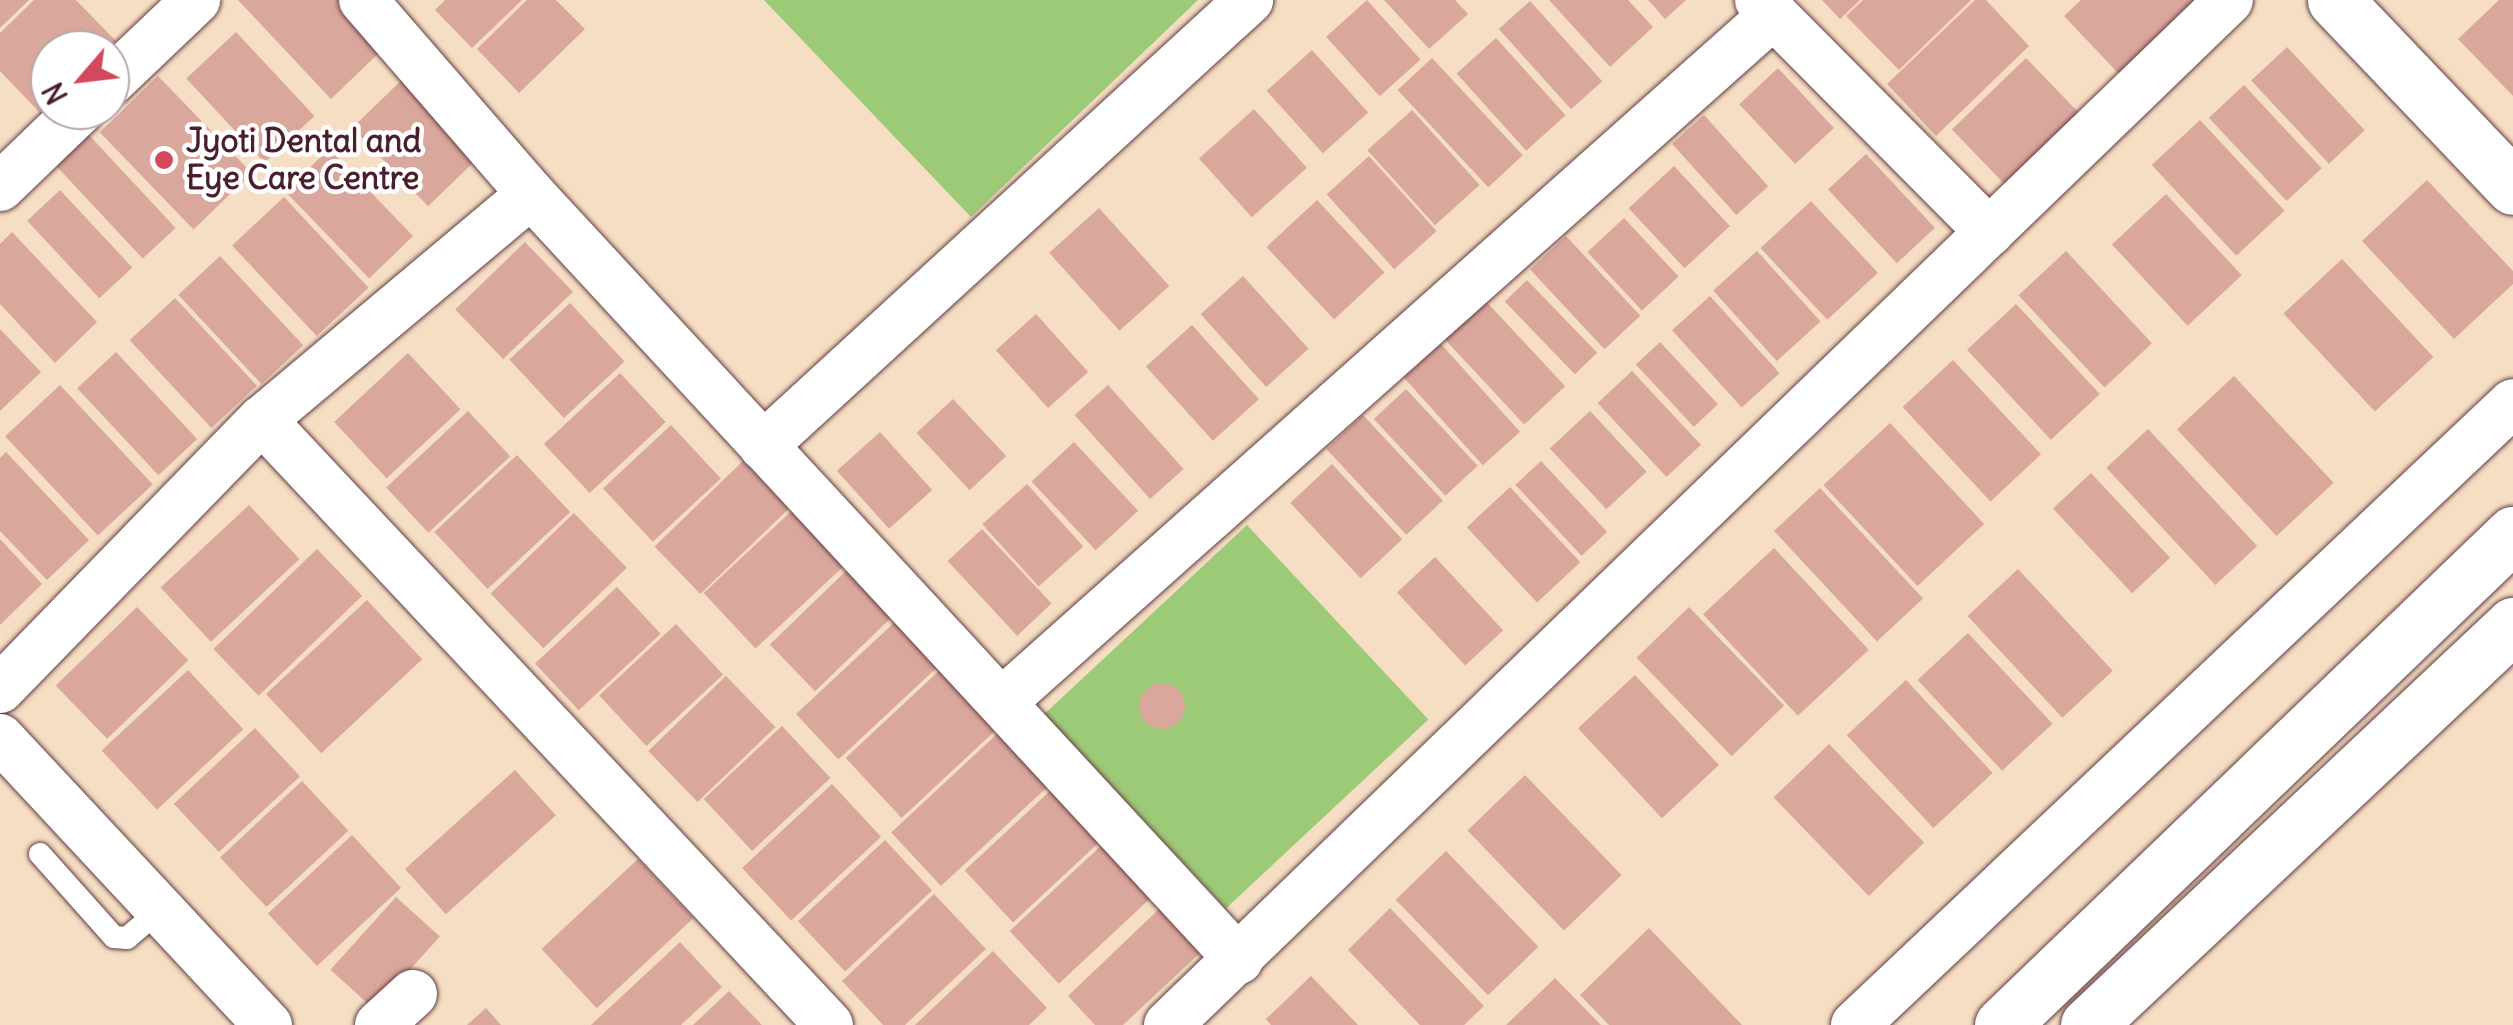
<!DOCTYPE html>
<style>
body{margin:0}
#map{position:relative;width:2513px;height:1025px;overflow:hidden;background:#f5dec4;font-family:Delius,sans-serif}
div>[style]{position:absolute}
.green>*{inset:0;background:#9dca77;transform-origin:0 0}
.building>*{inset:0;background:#daa79c;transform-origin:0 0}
.round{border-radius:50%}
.roads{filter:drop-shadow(0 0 2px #643c42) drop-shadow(0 0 2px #643c42)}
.lane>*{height:22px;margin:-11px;padding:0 11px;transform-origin:11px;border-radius:11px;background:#fff}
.street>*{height:48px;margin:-24px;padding:0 24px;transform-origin:24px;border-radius:24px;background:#fff}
.secondary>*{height:55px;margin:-27.5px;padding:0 27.5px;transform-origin:27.5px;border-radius:27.5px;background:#fff}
.dots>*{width:28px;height:28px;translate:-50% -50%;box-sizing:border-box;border:5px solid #fff;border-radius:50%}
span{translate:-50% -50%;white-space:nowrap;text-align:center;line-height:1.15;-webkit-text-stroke:9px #fff;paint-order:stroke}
.poi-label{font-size:32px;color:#4a1f2b;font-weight:700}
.left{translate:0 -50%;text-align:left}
.north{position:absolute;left:30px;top:30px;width:100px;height:100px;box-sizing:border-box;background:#fff;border:2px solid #b7a5aa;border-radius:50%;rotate:242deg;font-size:28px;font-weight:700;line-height:40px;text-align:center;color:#4a1f2b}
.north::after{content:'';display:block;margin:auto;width:35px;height:45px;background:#d1495b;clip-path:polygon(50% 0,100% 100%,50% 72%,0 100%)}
</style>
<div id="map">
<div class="green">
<div style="clip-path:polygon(764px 0,1198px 0,971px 217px)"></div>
<div style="left:1247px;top:525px;width:266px;height:277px;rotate:47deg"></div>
</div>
<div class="building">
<div style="clip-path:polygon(0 0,29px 0,0 28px)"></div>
<div style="clip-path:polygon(34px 0,76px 0,116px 41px,107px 50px,50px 50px,50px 105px,41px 114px,0 71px,0 33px)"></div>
<div style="clip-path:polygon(238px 0,340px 0,384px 48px,331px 99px)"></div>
<div style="clip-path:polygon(445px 0,522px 0,472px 48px,435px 10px)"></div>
<div style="clip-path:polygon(527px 0,556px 0,585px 29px,519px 93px,477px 49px)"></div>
<div style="left:1367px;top:0;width:80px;height:55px;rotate:48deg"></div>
<div style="clip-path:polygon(1384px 0,1455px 0,1468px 14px,1429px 49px)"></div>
<div style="clip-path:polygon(1549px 0,1628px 0,1653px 27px,1610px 67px)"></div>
<div style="clip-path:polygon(1648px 0,1686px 0,1665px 19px)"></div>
<div style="clip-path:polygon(1822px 0,1860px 0,1840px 19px)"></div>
<div style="clip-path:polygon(1863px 0,1971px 0,1899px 70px,1846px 16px)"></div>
<div style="clip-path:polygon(1975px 0,1986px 0,2029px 46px,1936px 136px,1887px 84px)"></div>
<div style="clip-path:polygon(2081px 0,2197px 0,2119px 74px,2064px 16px)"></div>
<div style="clip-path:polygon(2499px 0,2513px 0,2513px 96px,2458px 39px)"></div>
<div style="left:1530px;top:1px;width:108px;height:42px;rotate:48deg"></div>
<div style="left:236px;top:32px;width:115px;height:68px;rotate:47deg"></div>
<div style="left:1496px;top:38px;width:104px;height:53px;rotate:48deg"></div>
<div style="left:2287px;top:47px;width:114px;height:49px;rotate:47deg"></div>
<div style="left:1312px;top:50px;width:84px;height:61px;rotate:48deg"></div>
<div style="left:1432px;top:58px;width:133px;height:47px;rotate:47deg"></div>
<div style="left:2026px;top:58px;width:76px;height:103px;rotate:46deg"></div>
<div style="left:1778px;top:68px;width:82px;height:53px;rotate:47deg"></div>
<div style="left:407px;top:75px;width:109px;height:76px;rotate:46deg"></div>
<div style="left:158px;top:76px;width:135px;height:81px;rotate:46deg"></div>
<div style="left:2244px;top:85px;width:114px;height:48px;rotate:47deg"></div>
<div style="left:1254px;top:109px;width:79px;height:74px;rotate:48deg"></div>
<div style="left:1412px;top:110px;width:101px;height:60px;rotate:48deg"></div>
<div style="left:1704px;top:115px;width:96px;height:43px;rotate:48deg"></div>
<div style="left:2200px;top:120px;width:124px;height:66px;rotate:47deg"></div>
<div style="left:89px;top:135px;width:127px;height:45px;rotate:47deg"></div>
<div style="left:329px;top:149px;width:121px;height:61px;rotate:46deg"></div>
<div style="left:1866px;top:154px;width:101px;height:52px;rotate:47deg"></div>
<div style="left:1369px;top:156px;width:101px;height:57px;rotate:48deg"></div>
<div style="left:1674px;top:166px;width:82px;height:62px;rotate:47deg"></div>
<div style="clip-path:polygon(2427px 180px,2513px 271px,2513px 284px,2454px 339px,2362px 241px)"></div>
<div style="left:60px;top:190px;width:106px;height:45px;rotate:47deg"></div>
<div style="left:2166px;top:194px;width:111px;height:74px;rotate:47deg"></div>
<div style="left:284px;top:197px;width:124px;height:71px;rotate:47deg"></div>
<div style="left:1317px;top:200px;width:99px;height:69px;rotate:47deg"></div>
<div style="left:1811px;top:201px;width:98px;height:69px;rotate:47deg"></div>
<div style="left:1099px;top:208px;width:105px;height:67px;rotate:48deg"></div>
<div style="left:1624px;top:218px;width:80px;height:50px;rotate:47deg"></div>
<div style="clip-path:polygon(12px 232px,97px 322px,55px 363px,0 304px,0 244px)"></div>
<div style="left:1566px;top:236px;width:109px;height:49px;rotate:47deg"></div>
<div style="left:525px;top:242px;width:69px;height:97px;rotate:46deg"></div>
<div style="left:1757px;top:251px;width:95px;height:59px;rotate:48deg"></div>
<div style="left:2066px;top:251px;width:126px;height:65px;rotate:47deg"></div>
<div style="left:220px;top:256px;width:122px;height:57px;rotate:47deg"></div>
<div style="left:2342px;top:259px;width:134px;height:80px;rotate:47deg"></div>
<div style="left:1243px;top:276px;width:98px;height:57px;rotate:48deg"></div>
<div style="left:1527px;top:280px;width:101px;height:31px;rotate:46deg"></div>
<div style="left:1710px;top:296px;width:104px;height:51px;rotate:48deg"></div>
<div style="left:1482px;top:297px;width:122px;height:56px;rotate:47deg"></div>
<div style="left:175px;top:298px;width:120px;height:62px;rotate:47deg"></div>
<div style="left:570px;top:303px;width:80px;height:83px;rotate:47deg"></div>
<div style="left:2016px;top:304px;width:123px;height:67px;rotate:47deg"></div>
<div style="left:1036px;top:314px;width:78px;height:54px;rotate:48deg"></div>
<div style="left:1192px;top:325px;width:100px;height:62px;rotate:48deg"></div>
<div style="clip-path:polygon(0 329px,41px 372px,0 411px)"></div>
<div style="left:1660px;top:342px;width:85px;height:33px;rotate:47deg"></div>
<div style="left:1441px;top:344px;width:118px;height:50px;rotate:48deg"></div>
<div style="left:116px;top:352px;width:119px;height:53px;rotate:47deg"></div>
<div style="left:408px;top:353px;width:77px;height:101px;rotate:47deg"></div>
<div style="left:1953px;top:360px;width:129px;height:69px;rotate:47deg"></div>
<div style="left:1632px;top:371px;width:101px;height:47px;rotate:47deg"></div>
<div style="left:620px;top:373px;width:67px;height:104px;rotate:47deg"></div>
<div style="left:2234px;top:376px;width:146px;height:78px;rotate:47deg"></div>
<div style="left:60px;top:385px;width:136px;height:75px;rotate:47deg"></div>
<div style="left:1108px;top:385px;width:113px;height:45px;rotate:48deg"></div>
<div style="left:1406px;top:389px;width:105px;height:44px;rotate:47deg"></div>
<div style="left:953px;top:399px;width:78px;height:50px;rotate:47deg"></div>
<div style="left:468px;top:411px;width:62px;height:112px;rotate:47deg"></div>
<div style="left:1590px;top:411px;width:83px;height:55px;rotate:47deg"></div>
<div style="left:1363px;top:415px;width:117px;height:50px;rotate:47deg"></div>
<div style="left:1890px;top:423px;width:138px;height:91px;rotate:47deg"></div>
<div style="left:671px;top:425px;width:73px;height:93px;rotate:47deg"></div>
<div style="left:2148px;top:429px;width:160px;height:57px;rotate:47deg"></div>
<div style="left:880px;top:432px;width:78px;height:58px;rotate:48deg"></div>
<div style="left:1074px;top:442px;width:94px;height:58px;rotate:47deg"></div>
<div style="clip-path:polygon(6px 452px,89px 540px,47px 580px,0 531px,0 458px)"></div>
<div style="left:517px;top:455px;width:78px;height:113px;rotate:47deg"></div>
<div style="left:743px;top:461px;width:66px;height:123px;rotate:46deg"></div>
<div style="left:1541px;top:461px;width:97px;height:35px;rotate:47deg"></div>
<div style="left:1332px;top:464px;width:103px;height:57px;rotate:47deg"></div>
<div style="left:2091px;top:473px;width:116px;height:52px;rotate:47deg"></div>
<div style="left:1027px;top:484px;width:84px;height:60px;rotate:48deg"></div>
<div style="left:1510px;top:487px;width:103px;height:59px;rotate:47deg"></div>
<div style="left:1820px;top:488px;width:151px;height:63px;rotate:47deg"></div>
<div style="left:249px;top:505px;width:74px;height:121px;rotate:47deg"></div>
<div style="left:798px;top:505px;width:76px;height:129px;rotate:47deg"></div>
<div style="left:574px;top:513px;width:76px;height:116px;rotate:46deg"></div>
<div style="left:982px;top:529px;width:102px;height:47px;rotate:47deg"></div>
<div style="clip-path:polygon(0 539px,42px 584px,0 625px)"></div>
<div style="left:1774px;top:548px;width:139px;height:97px;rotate:47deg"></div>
<div style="left:317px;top:549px;width:65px;height:144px;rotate:46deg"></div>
<div style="left:1435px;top:557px;width:100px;height:52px;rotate:47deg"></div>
<div style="left:849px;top:568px;width:65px;height:110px;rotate:46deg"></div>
<div style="left:2018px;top:569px;width:139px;height:69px;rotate:47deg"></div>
<div style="left:617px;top:587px;width:64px;height:112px;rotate:47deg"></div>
<div style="left:367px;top:600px;width:81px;height:138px;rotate:47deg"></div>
<div style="left:137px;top:607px;width:74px;height:113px;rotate:46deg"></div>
<div style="left:1689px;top:607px;width:137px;height:73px;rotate:46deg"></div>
<div style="left:897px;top:620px;width:62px;height:138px;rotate:47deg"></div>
<div style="left:676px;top:624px;width:69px;height:105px;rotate:47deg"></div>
<div style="left:1968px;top:633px;width:124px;height:69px;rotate:47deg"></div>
<div style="left:188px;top:670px;width:81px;height:118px;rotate:47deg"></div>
<div style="left:940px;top:670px;width:82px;height:129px;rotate:47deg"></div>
<div style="left:1635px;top:675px;width:123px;height:78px;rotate:47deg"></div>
<div style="left:726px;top:676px;width:71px;height:108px;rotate:46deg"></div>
<div style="left:1906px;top:680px;width:127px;height:81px;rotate:47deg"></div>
<div class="round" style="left:1139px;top:683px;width:46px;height:46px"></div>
<div style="left:782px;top:726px;width:71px;height:107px;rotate:47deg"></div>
<div style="left:255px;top:728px;width:66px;height:111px;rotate:47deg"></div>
<div style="left:998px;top:733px;width:73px;height:146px;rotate:47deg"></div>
<div style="left:1829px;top:744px;width:137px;height:77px;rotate:46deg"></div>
<div style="left:515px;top:770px;width:61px;height:148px;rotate:48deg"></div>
<div style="left:1525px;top:775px;width:139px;height:80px;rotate:46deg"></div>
<div style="left:302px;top:781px;width:68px;height:112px;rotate:47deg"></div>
<div style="left:832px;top:784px;width:72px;height:123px;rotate:47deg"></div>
<div style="left:1051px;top:790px;width:71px;height:118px;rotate:47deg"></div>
<div style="left:352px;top:835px;width:72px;height:115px;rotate:47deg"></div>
<div style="left:885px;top:840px;width:69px;height:119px;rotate:47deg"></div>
<div style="left:1104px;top:843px;width:72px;height:129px;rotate:47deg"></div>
<div style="left:1446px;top:851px;width:133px;height:70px;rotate:46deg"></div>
<div style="left:638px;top:859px;width:81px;height:132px;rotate:47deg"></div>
<div style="clip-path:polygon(934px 894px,986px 949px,905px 1025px,883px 1025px,842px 981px)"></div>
<div style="left:396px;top:897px;width:59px;height:98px;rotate:42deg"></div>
<div style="clip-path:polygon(1390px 908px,1484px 1006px,1464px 1025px,1420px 1025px,1348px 950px)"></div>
<div style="clip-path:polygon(1159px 909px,1200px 953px,1123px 1025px,1095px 1025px,1068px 996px)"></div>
<div style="clip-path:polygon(1649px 928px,1742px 1025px,1609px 1025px,1580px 995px)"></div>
<div style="clip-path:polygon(680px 942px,722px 987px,681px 1025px,591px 1025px)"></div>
<div style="clip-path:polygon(993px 951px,1047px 1008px,1029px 1025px,915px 1025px)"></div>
<div style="clip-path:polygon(1311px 976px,1358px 1025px,1271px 1025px,1266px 1019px)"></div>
<div style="clip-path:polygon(1555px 978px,1601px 1025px,1506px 1025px)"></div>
<div style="clip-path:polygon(729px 991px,762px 1025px,693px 1025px)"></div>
<div style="clip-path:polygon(486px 1008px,501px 1025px,467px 1025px)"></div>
</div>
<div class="roads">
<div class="lane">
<div style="left:40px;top:854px;width:111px;rotate:48.3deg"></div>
<div style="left:114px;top:937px;width:13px;rotate:4deg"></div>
<div style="left:127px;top:938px;width:43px;rotate:-40.3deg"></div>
</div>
<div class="street">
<div style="left:363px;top:0;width:257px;rotate:49.1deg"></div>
<div style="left:531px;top:194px;width:1043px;rotate:47.25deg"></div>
<div style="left:1759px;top:0;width:327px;rotate:45.2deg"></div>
<div style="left:110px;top:82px;width:119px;rotate:-43.6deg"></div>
<div style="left:0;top:187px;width:111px;rotate:-43.9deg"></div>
<div style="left:262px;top:420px;width:829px;rotate:46.86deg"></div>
<div style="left:763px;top:446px;width:660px;rotate:-42.54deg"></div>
<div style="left:0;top:689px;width:376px;rotate:-45.8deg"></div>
<div style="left:262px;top:420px;width:351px;rotate:-40deg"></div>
<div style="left:1002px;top:702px;width:1033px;rotate:-41.7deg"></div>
<div style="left:0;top:738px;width:393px;rotate:47deg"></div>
<div style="left:379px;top:1025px;width:46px;rotate:-42.4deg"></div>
<div style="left:1168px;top:1025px;width:1475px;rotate:-44.01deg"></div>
<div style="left:1855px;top:1025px;width:905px;rotate:-43.39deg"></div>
</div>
<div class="secondary">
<div style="left:2335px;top:0;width:258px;rotate:46.4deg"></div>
<div style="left:2002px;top:1025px;width:709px;rotate:-43.86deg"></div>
<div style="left:2088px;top:1025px;width:584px;rotate:-43.26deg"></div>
</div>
</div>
<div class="dots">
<div style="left:164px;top:160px;background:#d1495b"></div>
</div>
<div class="poi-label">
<span class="left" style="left:186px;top:160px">Jyoti Dental and<br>Eye Care Centre</span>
</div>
<div class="north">N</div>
</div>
